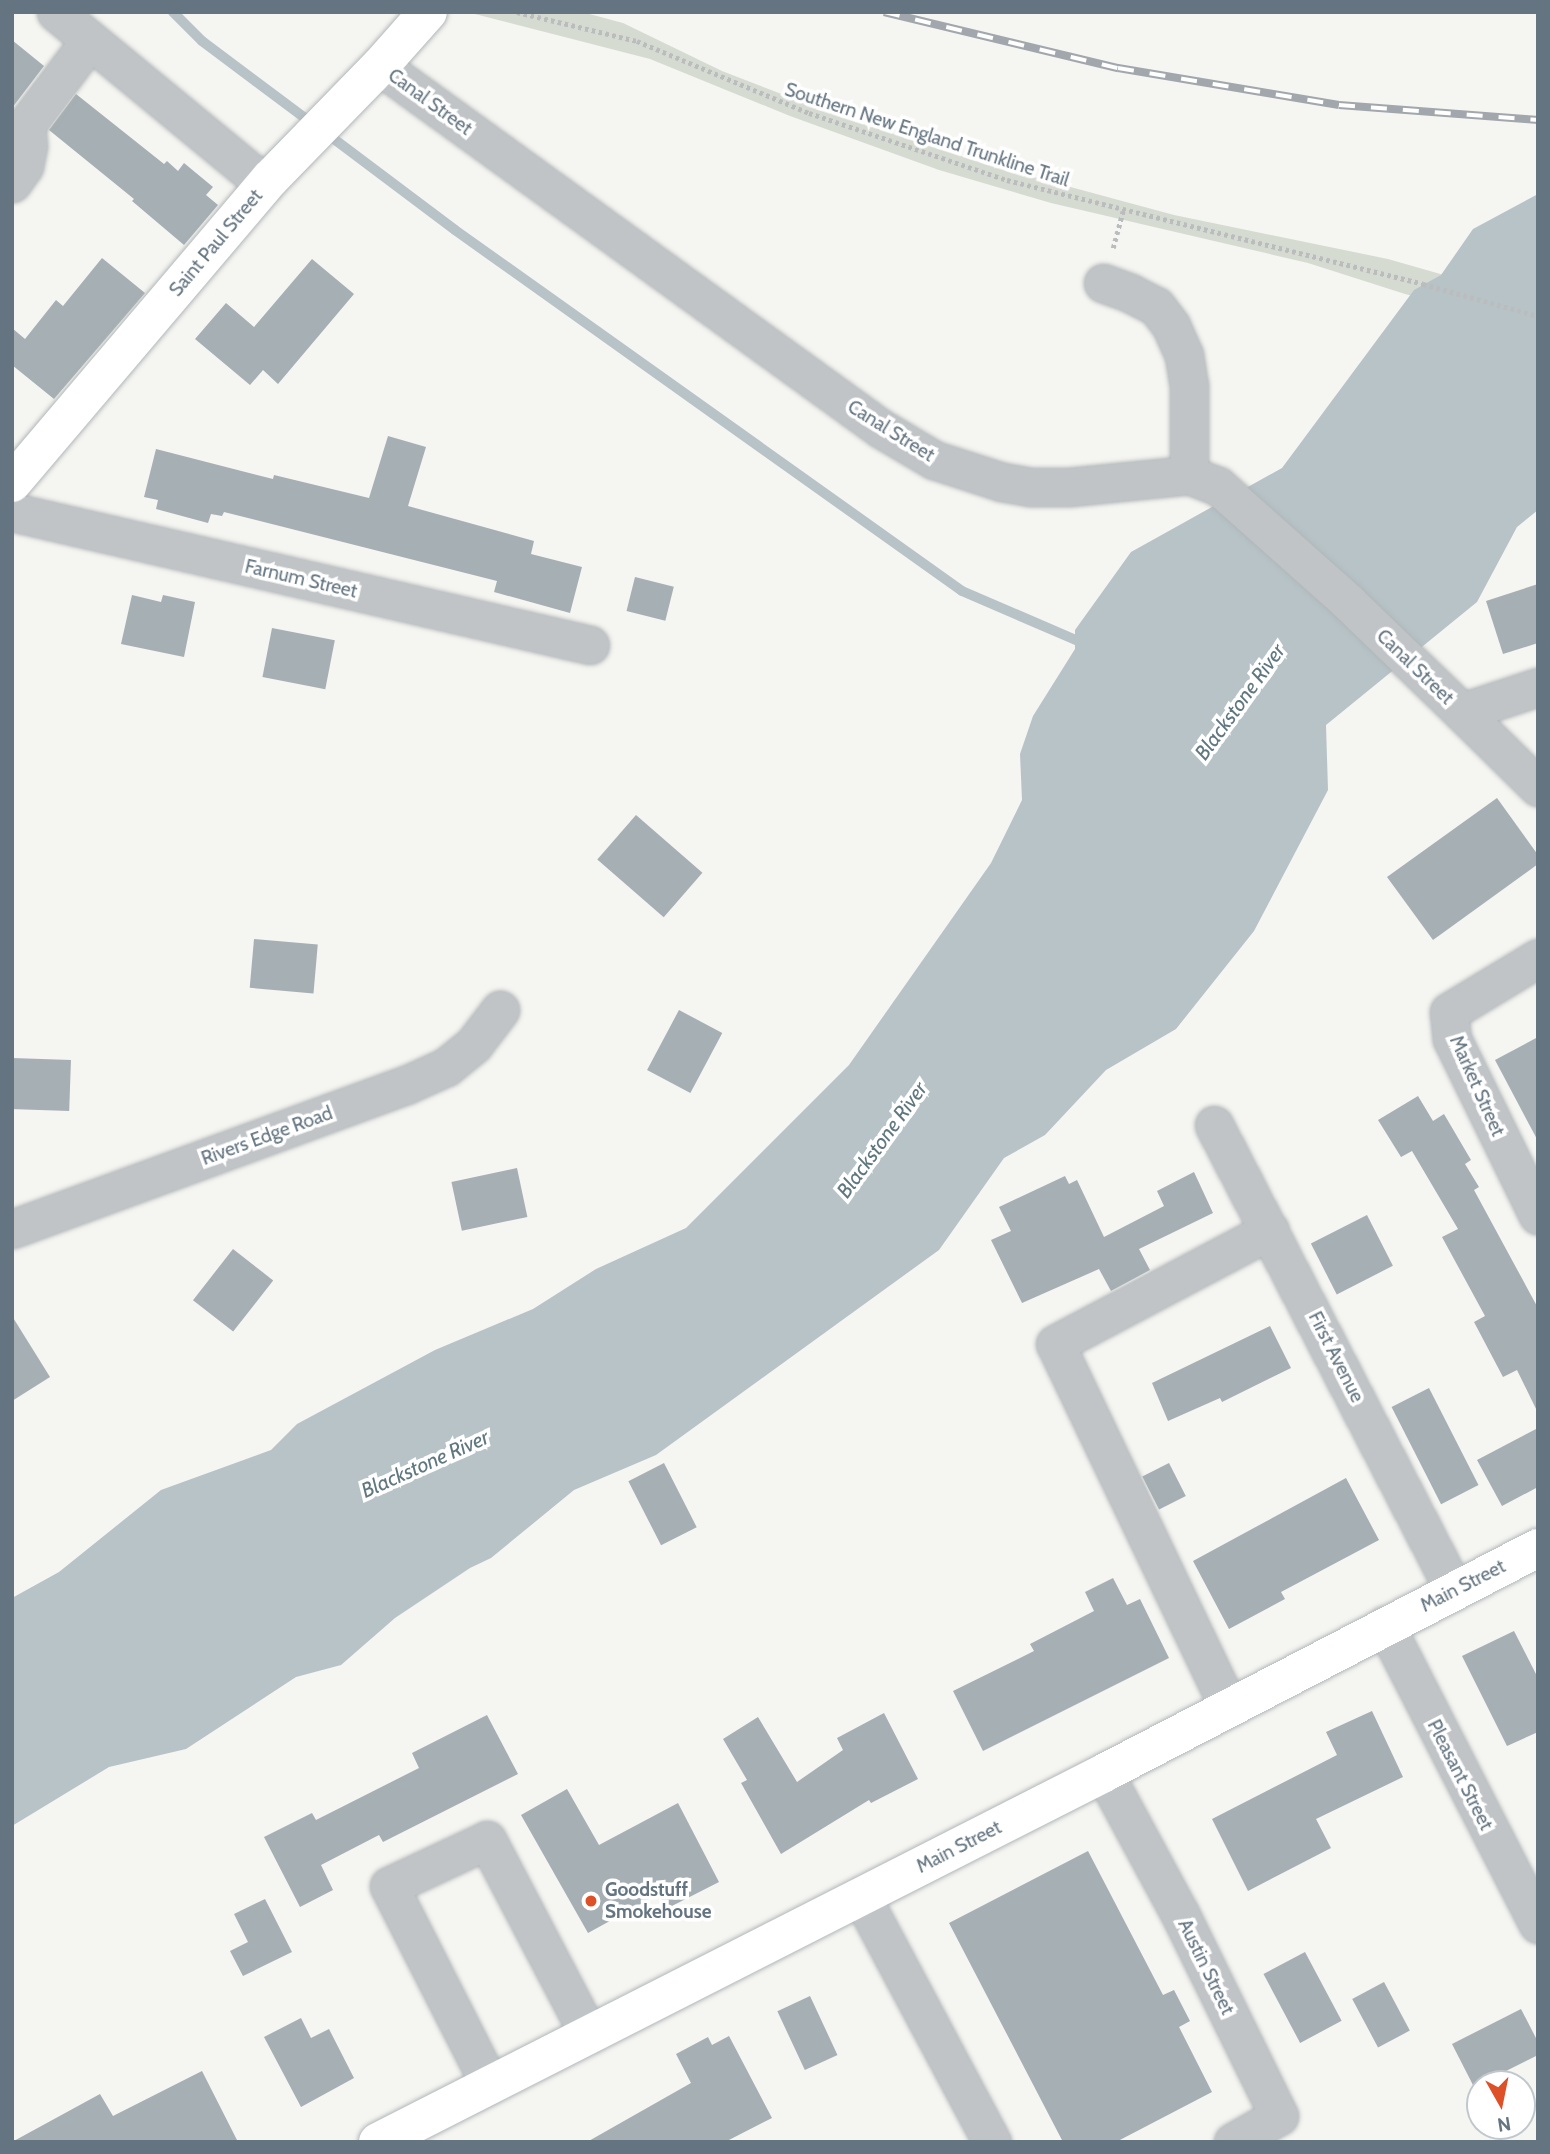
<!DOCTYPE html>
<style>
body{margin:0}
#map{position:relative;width:1550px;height:2154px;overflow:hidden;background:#f5f5f1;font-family:Cabin,sans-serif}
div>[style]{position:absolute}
.green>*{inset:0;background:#d6dbd2}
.water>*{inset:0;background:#b7c3c7}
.stream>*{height:10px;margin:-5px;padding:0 5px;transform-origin:5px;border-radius:5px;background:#b7c3c7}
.building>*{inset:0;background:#a6afb3;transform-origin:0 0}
.path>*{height:4.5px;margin-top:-2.25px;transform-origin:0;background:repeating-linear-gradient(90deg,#babcbe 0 3.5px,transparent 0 7px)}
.roads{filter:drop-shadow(0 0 2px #b1b6b9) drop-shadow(0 0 2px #b1b6b9)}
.minor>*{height:37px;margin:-18.5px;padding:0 18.5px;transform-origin:18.5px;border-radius:18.5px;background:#c0c4c7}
.major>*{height:38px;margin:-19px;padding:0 19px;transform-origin:19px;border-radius:19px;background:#fff}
.rail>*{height:8px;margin-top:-4px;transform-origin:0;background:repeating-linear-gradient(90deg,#fff 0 16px,#a1a7ac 0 32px);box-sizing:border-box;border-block:2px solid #a1a7ac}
.dots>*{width:19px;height:19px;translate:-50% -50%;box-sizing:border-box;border:4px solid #fff;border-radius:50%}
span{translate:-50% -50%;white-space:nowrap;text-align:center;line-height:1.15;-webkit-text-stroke:7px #fff;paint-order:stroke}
.street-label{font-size:19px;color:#647581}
.poi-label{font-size:19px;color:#647581;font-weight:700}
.left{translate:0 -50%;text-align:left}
.water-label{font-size:21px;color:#60777f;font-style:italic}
.frame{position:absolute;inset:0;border:14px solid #647581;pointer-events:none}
.north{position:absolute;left:1466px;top:2070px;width:70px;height:70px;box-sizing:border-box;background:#fff;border:2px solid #c1c8cd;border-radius:50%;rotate:171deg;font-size:19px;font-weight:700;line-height:28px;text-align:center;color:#647581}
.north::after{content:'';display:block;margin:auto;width:24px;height:32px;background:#de5028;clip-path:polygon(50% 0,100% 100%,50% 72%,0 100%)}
</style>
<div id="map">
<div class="green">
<div style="clip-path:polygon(467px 12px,582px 12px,623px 23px,722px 71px,836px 115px,985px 164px,1174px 215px,1388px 259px,1538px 302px,1538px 330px,1405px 294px,1308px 263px,1051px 203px,939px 170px,790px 116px,650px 59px)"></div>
</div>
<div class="water">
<div style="clip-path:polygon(1538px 194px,1538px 510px,1517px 527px,1477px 602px,1326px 725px,1328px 790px,1254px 931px,1176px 1029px,1106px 1070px,1045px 1135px,1004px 1158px,939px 1250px,656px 1455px,574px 1490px,491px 1558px,470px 1568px,395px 1618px,341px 1665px,296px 1677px,186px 1749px,109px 1767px,12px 1826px,12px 1598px,59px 1572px,161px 1490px,271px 1450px,297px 1424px,435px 1350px,533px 1309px,596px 1269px,686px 1228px,849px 1065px,991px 863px,1022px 800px,1020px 754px,1033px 716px,1075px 649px,1075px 630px,1131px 552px,1282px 468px,1414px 290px,1441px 275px,1473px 229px)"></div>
</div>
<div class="stream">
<div style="left:173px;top:12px;width:41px;rotate:45deg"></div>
<div style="left:202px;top:41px;width:139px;rotate:36.8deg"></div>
<div style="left:326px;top:133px;width:161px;rotate:36.9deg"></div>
<div style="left:455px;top:230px;width:622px;rotate:35.45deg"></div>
<div style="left:962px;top:591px;width:134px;rotate:23.3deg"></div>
</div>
<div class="building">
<div style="clip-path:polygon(12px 40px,44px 66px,12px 108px)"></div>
<div style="clip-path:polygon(76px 94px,164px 164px,167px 161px,178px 171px,184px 163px,213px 187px,206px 195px,218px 205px,184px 245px,132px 201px,134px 199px,49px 130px)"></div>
<div style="clip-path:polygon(102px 258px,145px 293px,54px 399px,12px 365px,12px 328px,25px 339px,56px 300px,63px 306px)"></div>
<div style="clip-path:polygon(312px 259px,354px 294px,278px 384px,263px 370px,250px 385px,195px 339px,226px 303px,254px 327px)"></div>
<div style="clip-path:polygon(388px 436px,426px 447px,408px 506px,534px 541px,531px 554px,582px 567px,570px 613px,494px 592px,497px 581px,224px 512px,222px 516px,211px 514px,208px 523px,156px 509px,158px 500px,144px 497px,156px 449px,273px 479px,274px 475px,369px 498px)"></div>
<div style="left:635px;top:577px;width:40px;height:35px;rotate:14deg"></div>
<div style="clip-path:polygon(1538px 584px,1538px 643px,1503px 654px,1486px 601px)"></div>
<div style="clip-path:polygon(132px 595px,161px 602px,163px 595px,195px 602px,184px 657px,121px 644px)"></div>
<div style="left:272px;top:628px;width:64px;height:50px;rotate:11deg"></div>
<div style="clip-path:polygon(1497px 798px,1538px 855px,1538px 864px,1433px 940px,1387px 877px)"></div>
<div style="left:636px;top:815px;width:88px;height:59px;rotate:41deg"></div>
<div style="left:254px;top:939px;width:64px;height:49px;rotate:5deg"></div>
<div style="left:679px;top:1010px;width:49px;height:68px;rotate:28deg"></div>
<div style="clip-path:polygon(1538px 1037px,1538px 1141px,1495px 1060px)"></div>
<div style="left:12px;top:1058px;width:59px;height:51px;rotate:2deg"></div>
<div style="clip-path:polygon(1418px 1096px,1433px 1121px,1444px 1114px,1471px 1160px,1465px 1164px,1479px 1187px,1474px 1190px,1538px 1308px,1538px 1413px,1517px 1370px,1503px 1377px,1474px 1322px,1485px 1316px,1442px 1237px,1458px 1229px,1412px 1151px,1401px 1157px,1378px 1120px)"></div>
<div style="left:517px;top:1168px;width:50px;height:67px;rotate:78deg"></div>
<div style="clip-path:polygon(1194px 1172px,1213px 1213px,1139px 1249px,1150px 1270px,1111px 1291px,1099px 1269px,1022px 1303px,991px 1240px,1011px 1231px,999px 1207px,1065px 1176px,1069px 1184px,1077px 1180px,1104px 1237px,1164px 1206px,1157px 1191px)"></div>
<div style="left:1367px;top:1215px;width:57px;height:63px;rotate:63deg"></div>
<div style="left:233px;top:1249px;width:51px;height:65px;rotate:38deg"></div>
<div style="clip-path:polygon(12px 1316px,50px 1377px,12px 1401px)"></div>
<div style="clip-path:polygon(1270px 1326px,1291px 1368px,1222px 1402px,1220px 1398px,1168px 1421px,1152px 1383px)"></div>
<div style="left:1429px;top:1388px;width:109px;height:42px;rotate:63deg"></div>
<div style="clip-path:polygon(1538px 1428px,1538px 1487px,1502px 1506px,1477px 1460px)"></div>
<div style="left:664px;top:1463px;width:72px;height:40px;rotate:63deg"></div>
<div style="left:1169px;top:1463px;width:37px;height:30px;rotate:63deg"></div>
<div style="clip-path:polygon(1346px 1478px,1379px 1540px,1281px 1592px,1285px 1599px,1229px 1629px,1193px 1561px)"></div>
<div style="clip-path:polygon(1113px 1578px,1127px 1605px,1140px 1599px,1169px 1658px,983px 1751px,953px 1691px,1034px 1651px,1030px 1644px,1094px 1611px,1085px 1592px)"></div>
<div style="clip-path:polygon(1514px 1631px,1538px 1678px,1538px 1732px,1507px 1746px,1462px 1656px)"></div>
<div style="clip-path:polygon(1372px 1711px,1403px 1777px,1316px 1819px,1331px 1848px,1248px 1891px,1212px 1819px,1337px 1755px,1326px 1732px)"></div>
<div style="clip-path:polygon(884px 1713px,918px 1779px,871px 1803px,869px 1800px,781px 1854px,741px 1783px,747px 1780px,723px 1739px,758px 1717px,797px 1782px,843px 1750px,837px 1738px)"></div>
<div style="clip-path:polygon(487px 1715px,518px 1774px,383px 1842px,379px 1835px,321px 1865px,333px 1890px,300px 1907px,264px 1837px,312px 1813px,316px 1820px,419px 1768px,412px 1753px)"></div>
<div style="clip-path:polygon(567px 1789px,599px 1845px,678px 1803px,719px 1882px,666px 1909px,659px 1894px,588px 1933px,521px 1815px)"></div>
<div style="clip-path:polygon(1088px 1851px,1163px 1995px,1174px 1990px,1190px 2021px,1179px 2027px,1212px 2092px,1116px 2142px,1063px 2142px,949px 1923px)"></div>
<div style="clip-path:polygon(265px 1899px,292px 1952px,243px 1976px,230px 1951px,248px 1942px,234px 1914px)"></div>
<div style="left:1305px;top:1952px;width:78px;height:47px;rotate:62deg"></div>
<div style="left:1384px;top:1982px;width:55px;height:36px;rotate:62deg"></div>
<div style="left:810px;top:1996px;width:65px;height:36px;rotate:65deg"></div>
<div style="clip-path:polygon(1521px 2009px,1538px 2042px,1538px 2055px,1474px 2087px,1452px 2044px)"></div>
<div style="clip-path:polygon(301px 2018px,311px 2038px,329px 2029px,354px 2078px,301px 2107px,264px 2037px)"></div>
<div style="clip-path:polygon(729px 2036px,772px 2118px,725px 2142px,587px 2142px,691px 2083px,676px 2054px,708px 2037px,712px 2045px)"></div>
<div style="clip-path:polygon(202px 2071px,238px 2142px,12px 2142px,100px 2094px,113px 2116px)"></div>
</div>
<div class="path">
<div style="left:517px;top:12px;width:123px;rotate:13.6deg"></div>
<div style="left:637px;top:41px;width:186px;rotate:22.7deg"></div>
<div style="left:809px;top:113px;width:209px;rotate:18.7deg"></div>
<div style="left:1007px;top:180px;width:429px;rotate:14deg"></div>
<div style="left:1423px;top:284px;width:119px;rotate:15.5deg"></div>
<div style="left:1113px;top:248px;width:38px;rotate:-75deg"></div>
</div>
<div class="roads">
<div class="minor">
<div style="left:56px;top:12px;width:271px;rotate:39.5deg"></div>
<div style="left:380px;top:66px;width:617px;rotate:35.9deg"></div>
<div style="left:880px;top:428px;width:63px;rotate:30.7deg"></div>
<div style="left:934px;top:460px;width:71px;rotate:17.9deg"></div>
<div style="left:1002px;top:482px;width:29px;rotate:10deg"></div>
<div style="left:1031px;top:487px;width:38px"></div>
<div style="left:1069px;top:487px;width:121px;rotate:-5.7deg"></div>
<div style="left:1189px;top:475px;width:31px;rotate:21deg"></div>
<div style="left:1218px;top:486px;width:174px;rotate:41.7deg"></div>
<div style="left:1348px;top:602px;width:158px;rotate:44deg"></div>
<div style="left:1462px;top:712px;width:80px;rotate:-18.2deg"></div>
<div style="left:12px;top:183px;width:21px;rotate:-55deg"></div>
<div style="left:24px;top:166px;width:20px;rotate:-79deg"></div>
<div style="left:28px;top:146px;width:21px;rotate:-95deg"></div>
<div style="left:26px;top:125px;width:106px;rotate:-53deg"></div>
<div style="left:1103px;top:283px;width:29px;rotate:20deg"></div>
<div style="left:1130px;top:293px;width:29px;rotate:27deg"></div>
<div style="left:1156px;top:306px;width:25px;rotate:53deg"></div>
<div style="left:1171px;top:326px;width:32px;rotate:66deg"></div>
<div style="left:1184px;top:355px;width:30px;rotate:81deg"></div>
<div style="left:1189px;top:385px;width:90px;rotate:90deg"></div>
<div style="left:12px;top:512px;width:593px;rotate:12.96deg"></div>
<div style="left:1462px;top:712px;width:107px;rotate:44.6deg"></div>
<div style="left:1538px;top:958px;width:104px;rotate:148.8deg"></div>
<div style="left:1449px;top:1012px;width:27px;rotate:84deg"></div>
<div style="left:1452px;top:1039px;width:196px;rotate:64deg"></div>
<div style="left:1214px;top:1125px;width:523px;rotate:62.7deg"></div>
<div style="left:12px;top:1229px;width:419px;rotate:-20.1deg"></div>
<div style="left:406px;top:1085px;width:44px;rotate:-24.2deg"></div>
<div style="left:446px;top:1067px;width:36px;rotate:-39deg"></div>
<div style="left:474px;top:1044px;width:43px;rotate:-52.6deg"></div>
<div style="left:1385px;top:1625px;width:336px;rotate:62.9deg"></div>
<div style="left:1229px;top:1708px;width:403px;rotate:-115.5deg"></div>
<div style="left:1055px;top:1344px;width:243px;rotate:-27.9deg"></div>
<div style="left:1104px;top:1773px;width:158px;rotate:61.7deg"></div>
<div style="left:1179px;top:1912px;width:227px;rotate:63.9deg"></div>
<div style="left:1279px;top:2116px;width:53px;rotate:150.5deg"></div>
<div style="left:861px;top:1896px;width:279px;rotate:62deg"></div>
<div style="left:490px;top:2085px;width:223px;rotate:-116.9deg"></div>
<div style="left:389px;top:1886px;width:108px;rotate:-25.1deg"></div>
<div style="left:487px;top:1840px;width:220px;rotate:62.4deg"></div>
</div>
<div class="major">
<div style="left:12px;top:483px;width:399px;rotate:-49.7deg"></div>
<div style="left:270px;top:179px;width:158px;rotate:-45.8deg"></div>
<div style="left:380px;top:66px;width:72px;rotate:-48.4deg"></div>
<div style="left:378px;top:2142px;width:814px;rotate:-26.94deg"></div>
<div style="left:1104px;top:1773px;width:489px;rotate:-27.4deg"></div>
</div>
</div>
<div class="rail">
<div style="left:884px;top:12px;width:241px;rotate:13.5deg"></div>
<div style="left:1118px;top:68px;width:224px;rotate:9.5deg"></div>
<div style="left:1339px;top:105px;width:200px;rotate:4.3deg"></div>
</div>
<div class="dots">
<div style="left:591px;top:1901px;background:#de5028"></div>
</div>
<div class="street-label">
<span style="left:430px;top:102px;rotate:36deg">Canal Street</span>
<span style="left:927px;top:135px;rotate:18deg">Southern New England Trunkline Trail</span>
<span style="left:216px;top:243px;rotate:-50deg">Saint Paul Street</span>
<span style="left:891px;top:431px;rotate:32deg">Canal Street</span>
<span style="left:301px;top:579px;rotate:13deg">Farnum Street</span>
<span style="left:1415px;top:667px;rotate:44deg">Canal Street</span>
<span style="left:1477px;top:1086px;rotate:66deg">Market Street</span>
<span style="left:267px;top:1136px;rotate:-20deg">Rivers Edge Road</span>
<span style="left:1336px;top:1357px;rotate:63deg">First Avenue</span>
<span style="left:1463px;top:1586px;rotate:-27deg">Main Street</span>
<span style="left:1460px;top:1775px;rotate:63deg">Pleasant Street</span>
<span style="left:959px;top:1847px;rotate:-27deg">Main Street</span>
<span style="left:1206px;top:1967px;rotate:64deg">Austin Street</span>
</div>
<div class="poi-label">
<span class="left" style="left:605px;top:1901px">Goodstuff<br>Smokehouse</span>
</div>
<div class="water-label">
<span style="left:1240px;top:702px;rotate:-54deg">Blackstone River</span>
<span style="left:882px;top:1140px;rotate:-54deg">Blackstone River</span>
<span style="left:425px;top:1464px;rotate:-24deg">Blackstone River</span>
</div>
<div class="frame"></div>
<div class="north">N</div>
</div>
